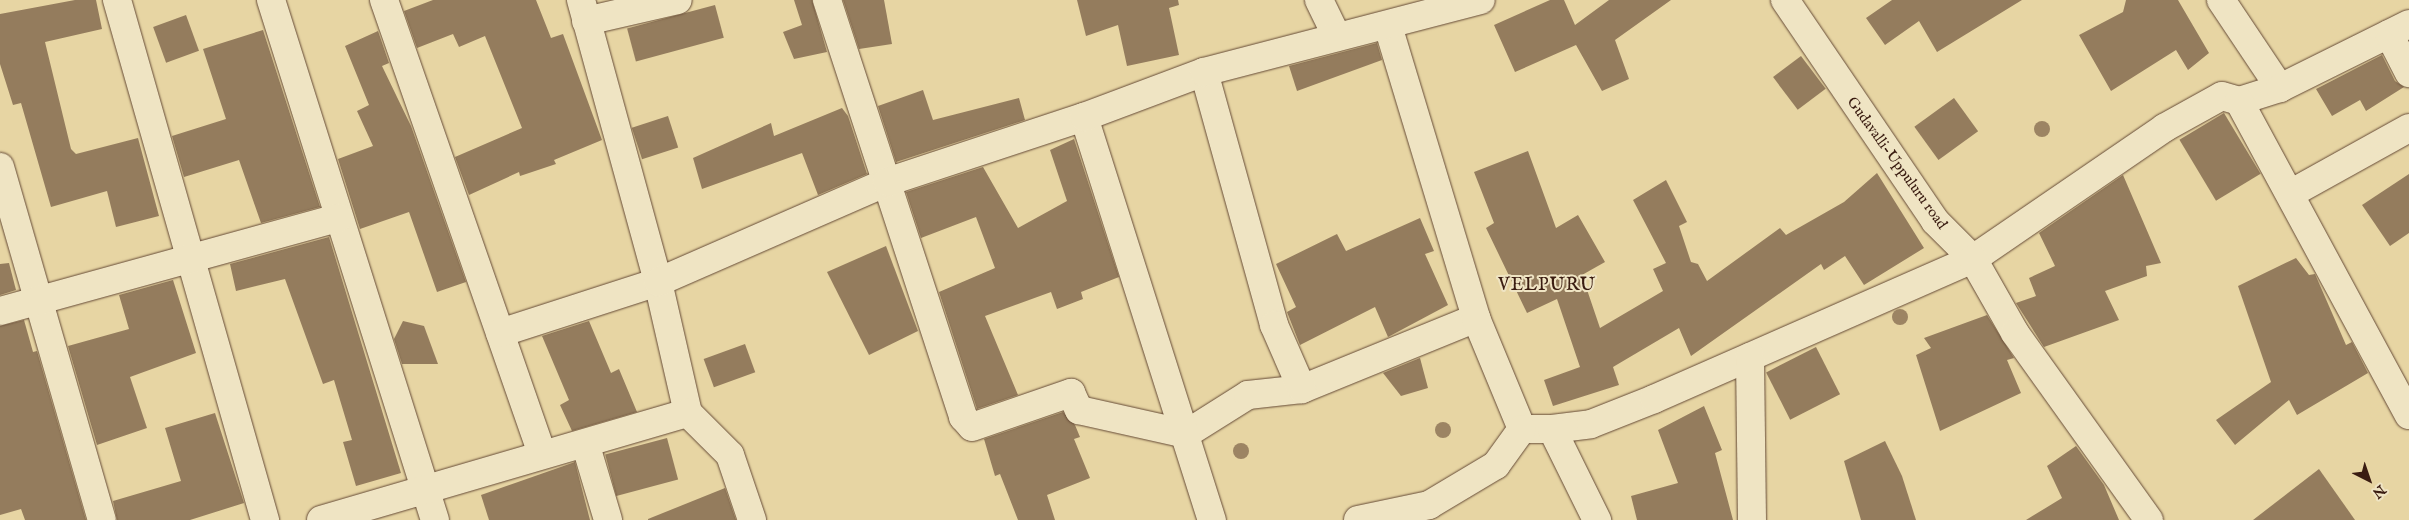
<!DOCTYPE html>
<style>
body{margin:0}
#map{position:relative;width:2409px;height:520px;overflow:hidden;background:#e7d5a3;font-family:"IM FELL English",serif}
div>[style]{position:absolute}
.building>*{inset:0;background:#947c5d;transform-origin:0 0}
.roads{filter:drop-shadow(0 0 1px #654a36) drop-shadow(0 0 1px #654a36)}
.street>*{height:28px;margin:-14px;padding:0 14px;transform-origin:14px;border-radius:14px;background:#efe4c3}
.secondary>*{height:28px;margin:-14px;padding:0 14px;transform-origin:14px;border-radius:14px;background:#efe4c3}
.trees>*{width:16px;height:16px;margin:-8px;border-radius:50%;background:#9c8463}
span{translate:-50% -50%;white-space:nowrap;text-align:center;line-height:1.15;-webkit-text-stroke:4px #efe4c3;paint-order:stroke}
.street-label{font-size:15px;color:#3a1c11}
.quarter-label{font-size:18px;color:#3a1c11;letter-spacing:1px}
.north{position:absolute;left:2344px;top:455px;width:50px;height:50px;-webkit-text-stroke:4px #efe4c3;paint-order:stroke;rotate:139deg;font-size:14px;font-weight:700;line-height:20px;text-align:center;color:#3a1c11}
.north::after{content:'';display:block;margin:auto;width:18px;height:22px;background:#3a1c11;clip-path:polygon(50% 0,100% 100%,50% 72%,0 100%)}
</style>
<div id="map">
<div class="building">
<div style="clip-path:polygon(75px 0,96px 0,102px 29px,45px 42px,71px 149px,76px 154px,138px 138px,159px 216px,116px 227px,107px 191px,51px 207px,21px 103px,13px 105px,0 64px,0 14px)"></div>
<div style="clip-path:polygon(433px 0,536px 0,551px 38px,563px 34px,602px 140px,554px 160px,556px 164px,520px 176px,519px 172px,469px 195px,455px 157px,522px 128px,485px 36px,459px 47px,453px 34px,417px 48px,404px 11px)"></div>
<div style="clip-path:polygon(794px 0,812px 0,827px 52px,794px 59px,783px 32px,802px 25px)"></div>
<div style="clip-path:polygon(843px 0,884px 0,892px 44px,859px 49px)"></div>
<div style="clip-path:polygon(1077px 0,1178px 0,1179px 5px,1169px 8px,1179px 55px,1127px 66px,1118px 25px,1086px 36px)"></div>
<div style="clip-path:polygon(1550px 0,1564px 0,1575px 25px,1609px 0,1671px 0,1615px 40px,1629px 79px,1602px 91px,1576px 45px,1515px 72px,1494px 25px)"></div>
<div style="clip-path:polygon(1892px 0,2022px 0,1937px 52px,1919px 21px,1885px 45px,1866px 18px)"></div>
<div style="clip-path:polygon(2126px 0,2178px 0,2209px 53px,2188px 70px,2176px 50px,2111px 91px,2079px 35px,2123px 12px)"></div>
<div style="left:715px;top:5px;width:34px;height:91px;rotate:75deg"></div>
<div style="left:186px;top:15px;width:38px;height:35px;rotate:70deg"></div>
<div style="clip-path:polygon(263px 30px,320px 207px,261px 223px,239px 160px,184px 177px,172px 136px,226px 119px,203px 49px)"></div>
<div style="clip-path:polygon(378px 31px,389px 63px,382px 66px,411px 126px,466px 282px,437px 292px,409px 212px,360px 229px,338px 159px,373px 146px,357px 111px,369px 105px,345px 46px)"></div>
<div style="clip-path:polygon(1377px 43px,1382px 60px,1297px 91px,1289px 66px)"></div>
<div style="clip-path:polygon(2382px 55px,2395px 81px,2404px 87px,2366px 111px,2360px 100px,2332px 116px,2316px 89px)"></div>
<div style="left:1801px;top:56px;width:41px;height:35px;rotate:53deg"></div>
<div style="clip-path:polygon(923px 90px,933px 120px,1019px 98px,1025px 120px,896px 162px,878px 106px)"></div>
<div style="left:1954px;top:98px;width:41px;height:49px;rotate:54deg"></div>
<div style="clip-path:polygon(842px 108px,848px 116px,867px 174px,818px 195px,802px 153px,702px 189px,693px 158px,771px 123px,774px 136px)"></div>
<div style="left:2224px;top:113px;width:71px;height:52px;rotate:59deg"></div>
<div style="left:668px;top:116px;width:33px;height:38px;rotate:72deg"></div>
<div style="clip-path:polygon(1074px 139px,1119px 277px,1081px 292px,1083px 299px,1057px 309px,1051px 292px,985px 316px,1018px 395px,977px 409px,939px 292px,995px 268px,976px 217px,921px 238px,906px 192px,983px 167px,1018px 228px,1067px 201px,1050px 150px)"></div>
<div style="clip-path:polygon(1528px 151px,1556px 228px,1578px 215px,1605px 262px,1582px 275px,1600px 328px,1663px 291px,1653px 269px,1666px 263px,1633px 200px,1666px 180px,1687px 222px,1679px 226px,1691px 262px,1698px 264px,1707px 281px,1780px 228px,1786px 235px,1844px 202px,1877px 173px,1924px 248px,1864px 285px,1845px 256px,1824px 270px,1821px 264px,1691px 356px,1679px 328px,1613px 367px,1619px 385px,1553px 406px,1544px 380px,1580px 367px,1557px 299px,1527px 313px,1486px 228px,1494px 223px,1474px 172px)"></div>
<div style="clip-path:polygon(2409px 174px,2409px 233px,2390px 246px,2362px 205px)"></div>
<div style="clip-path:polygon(2123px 175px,2161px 263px,2146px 266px,2147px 276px,2105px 291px,2119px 320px,2044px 347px,2016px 303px,2036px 296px,2029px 278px,2055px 266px,2039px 233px)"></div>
<div style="clip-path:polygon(1420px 218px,1434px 251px,1425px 254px,1448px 305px,1388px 337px,1375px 307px,1300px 345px,1287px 312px,1296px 307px,1276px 264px,1337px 234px,1346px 251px)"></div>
<div style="clip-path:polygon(329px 237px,401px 473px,356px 486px,343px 442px,352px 440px,334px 380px,323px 384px,285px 279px,236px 291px,230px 264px)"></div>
<div style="clip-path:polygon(886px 246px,918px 331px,869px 355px,827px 272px)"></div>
<div style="clip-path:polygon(2296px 258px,2309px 275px,2315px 274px,2346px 345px,2352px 342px,2368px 373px,2297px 415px,2289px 400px,2235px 445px,2216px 420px,2271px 382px,2238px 286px)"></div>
<div style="clip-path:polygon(9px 263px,16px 290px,0 295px,0 264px)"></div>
<div style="clip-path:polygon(173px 280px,196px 353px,130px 377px,147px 428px,97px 445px,68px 346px,129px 329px,119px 295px)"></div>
<div style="clip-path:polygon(1987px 315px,2014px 358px,2007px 360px,2021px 393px,1940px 431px,1916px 355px,1931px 348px,1924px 338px)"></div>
<div style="clip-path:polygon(24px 320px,33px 352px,37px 351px,86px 520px,25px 520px,21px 509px,0 515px,0 326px)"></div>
<div style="clip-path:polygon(403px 321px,424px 326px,438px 364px,402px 364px,394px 339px)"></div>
<div style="clip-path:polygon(589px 321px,611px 373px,619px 369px,637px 412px,572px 431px,560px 405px,569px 400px,542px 336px)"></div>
<div style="left:745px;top:344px;width:30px;height:44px;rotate:70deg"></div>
<div style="left:1816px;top:347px;width:53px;height:56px;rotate:63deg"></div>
<div style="clip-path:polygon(1420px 358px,1428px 388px,1401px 396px,1383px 373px)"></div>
<div style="clip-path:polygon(1704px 406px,1722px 450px,1715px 453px,1733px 520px,1637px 520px,1631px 496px,1678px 483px,1658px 430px)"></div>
<div style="clip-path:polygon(1063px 412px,1075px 425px,1080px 437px,1074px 439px,1090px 478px,1047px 495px,1055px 520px,1018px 520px,1000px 474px,995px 476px,984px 439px)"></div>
<div style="clip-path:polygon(215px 413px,244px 503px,190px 520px,117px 520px,113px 501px,181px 481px,165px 428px)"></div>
<div style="left:667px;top:438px;width:43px;height:64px;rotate:75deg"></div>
<div style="clip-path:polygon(1885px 441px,1902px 476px,1916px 520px,1861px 520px,1844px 461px)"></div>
<div style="clip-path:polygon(2076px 446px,2104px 485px,2119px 520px,2026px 520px,2062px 498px,2047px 466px)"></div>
<div style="clip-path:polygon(575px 462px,590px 520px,489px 520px,481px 495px)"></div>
<div style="clip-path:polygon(2319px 469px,2355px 520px,2253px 520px)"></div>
<div style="clip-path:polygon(725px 488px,736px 520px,648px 520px,648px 519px)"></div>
</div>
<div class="roads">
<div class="street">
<div style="left:117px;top:0;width:541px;rotate:74.11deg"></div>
<div style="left:271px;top:0;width:545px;rotate:72.5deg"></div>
<div style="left:384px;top:0;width:480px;rotate:70.8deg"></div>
<div style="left:581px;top:0;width:292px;rotate:74.7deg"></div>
<div style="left:658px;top:282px;width:134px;rotate:77.1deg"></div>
<div style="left:827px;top:0;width:439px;rotate:71.9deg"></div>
<div style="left:963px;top:417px;width:13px;rotate:48deg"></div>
<div style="left:972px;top:427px;width:105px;rotate:-19deg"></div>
<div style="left:1071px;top:393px;width:19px;rotate:65deg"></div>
<div style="left:1079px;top:410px;width:110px;rotate:12.6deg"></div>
<div style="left:1186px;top:434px;width:73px;rotate:-32.2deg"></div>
<div style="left:1248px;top:395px;width:54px;rotate:-6.3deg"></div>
<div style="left:1302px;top:389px;width:188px;rotate:-22.2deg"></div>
<div style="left:1319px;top:0;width:41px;rotate:64.1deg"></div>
<div style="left:2221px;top:0;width:106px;rotate:56.2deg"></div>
<div style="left:586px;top:21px;width:94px;rotate:-12.9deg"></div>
<div style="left:1388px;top:26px;width:305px;rotate:73.2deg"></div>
<div style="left:1476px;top:318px;width:120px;rotate:67.5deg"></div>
<div style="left:1522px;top:429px;width:30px"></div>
<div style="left:1552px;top:429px;width:39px;rotate:-7deg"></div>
<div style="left:1591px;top:424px;width:68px;rotate:-21.6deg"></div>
<div style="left:1654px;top:399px;width:348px;rotate:-23.7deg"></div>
<div style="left:1973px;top:259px;width:232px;rotate:-34.4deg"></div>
<div style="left:2164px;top:128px;width:66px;rotate:-28.9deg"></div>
<div style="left:2222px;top:96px;width:18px;rotate:16deg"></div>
<div style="left:2239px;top:101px;width:43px;rotate:-17.6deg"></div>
<div style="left:2280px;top:88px;width:144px;rotate:-26.4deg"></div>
<div style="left:2389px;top:34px;width:44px;rotate:62.9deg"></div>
<div style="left:1204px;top:72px;width:263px;rotate:74.5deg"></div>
<div style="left:1274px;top:325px;width:70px;rotate:66.4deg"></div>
<div style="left:2239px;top:101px;width:357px;rotate:61.6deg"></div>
<div style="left:1084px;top:117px;width:423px;rotate:72.4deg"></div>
<div style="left:0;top:167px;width:367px;rotate:73.9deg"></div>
<div style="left:2290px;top:194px;width:136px;rotate:-29deg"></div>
<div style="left:0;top:311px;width:351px;rotate:-15.4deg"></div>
<div style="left:500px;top:333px;width:166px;rotate:-17.9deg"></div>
<div style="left:658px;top:282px;width:250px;rotate:-23.6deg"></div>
<div style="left:887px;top:182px;width:207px;rotate:-18.3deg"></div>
<div style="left:1084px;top:117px;width:128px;rotate:-20.6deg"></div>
<div style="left:1204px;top:72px;width:286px;rotate:-14.6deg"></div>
<div style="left:1750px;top:357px;width:163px;rotate:89.3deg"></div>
<div style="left:1552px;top:429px;width:102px;rotate:63.7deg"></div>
<div style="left:586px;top:446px;width:77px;rotate:73.4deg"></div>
<div style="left:321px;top:520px;width:382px;rotate:-16.3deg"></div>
<div style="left:688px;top:413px;width:59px;rotate:45deg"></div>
<div style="left:730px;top:455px;width:69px;rotate:71.3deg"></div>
<div style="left:1358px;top:520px;width:73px;rotate:-11.9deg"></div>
<div style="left:1429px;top:505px;width:78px;rotate:-30.8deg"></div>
<div style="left:1496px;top:465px;width:44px;rotate:-54.2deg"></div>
</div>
<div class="secondary">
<div style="left:1785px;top:0;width:267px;rotate:55.8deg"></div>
<div style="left:1935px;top:221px;width:54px;rotate:45deg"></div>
<div style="left:1973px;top:259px;width:85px;rotate:60.4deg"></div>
<div style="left:2015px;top:333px;width:230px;rotate:54.4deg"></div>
</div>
</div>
<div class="trees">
<div style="left:2042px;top:129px"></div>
<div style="left:1900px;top:317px"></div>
<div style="left:1443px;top:430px"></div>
<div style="left:1241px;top:451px"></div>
</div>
<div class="street-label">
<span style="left:1897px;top:163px;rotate:54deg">Gudavalli-Uppuluru road</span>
</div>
<div class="quarter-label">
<span style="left:1547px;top:286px">VELPURU</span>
</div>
<div class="north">N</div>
</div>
